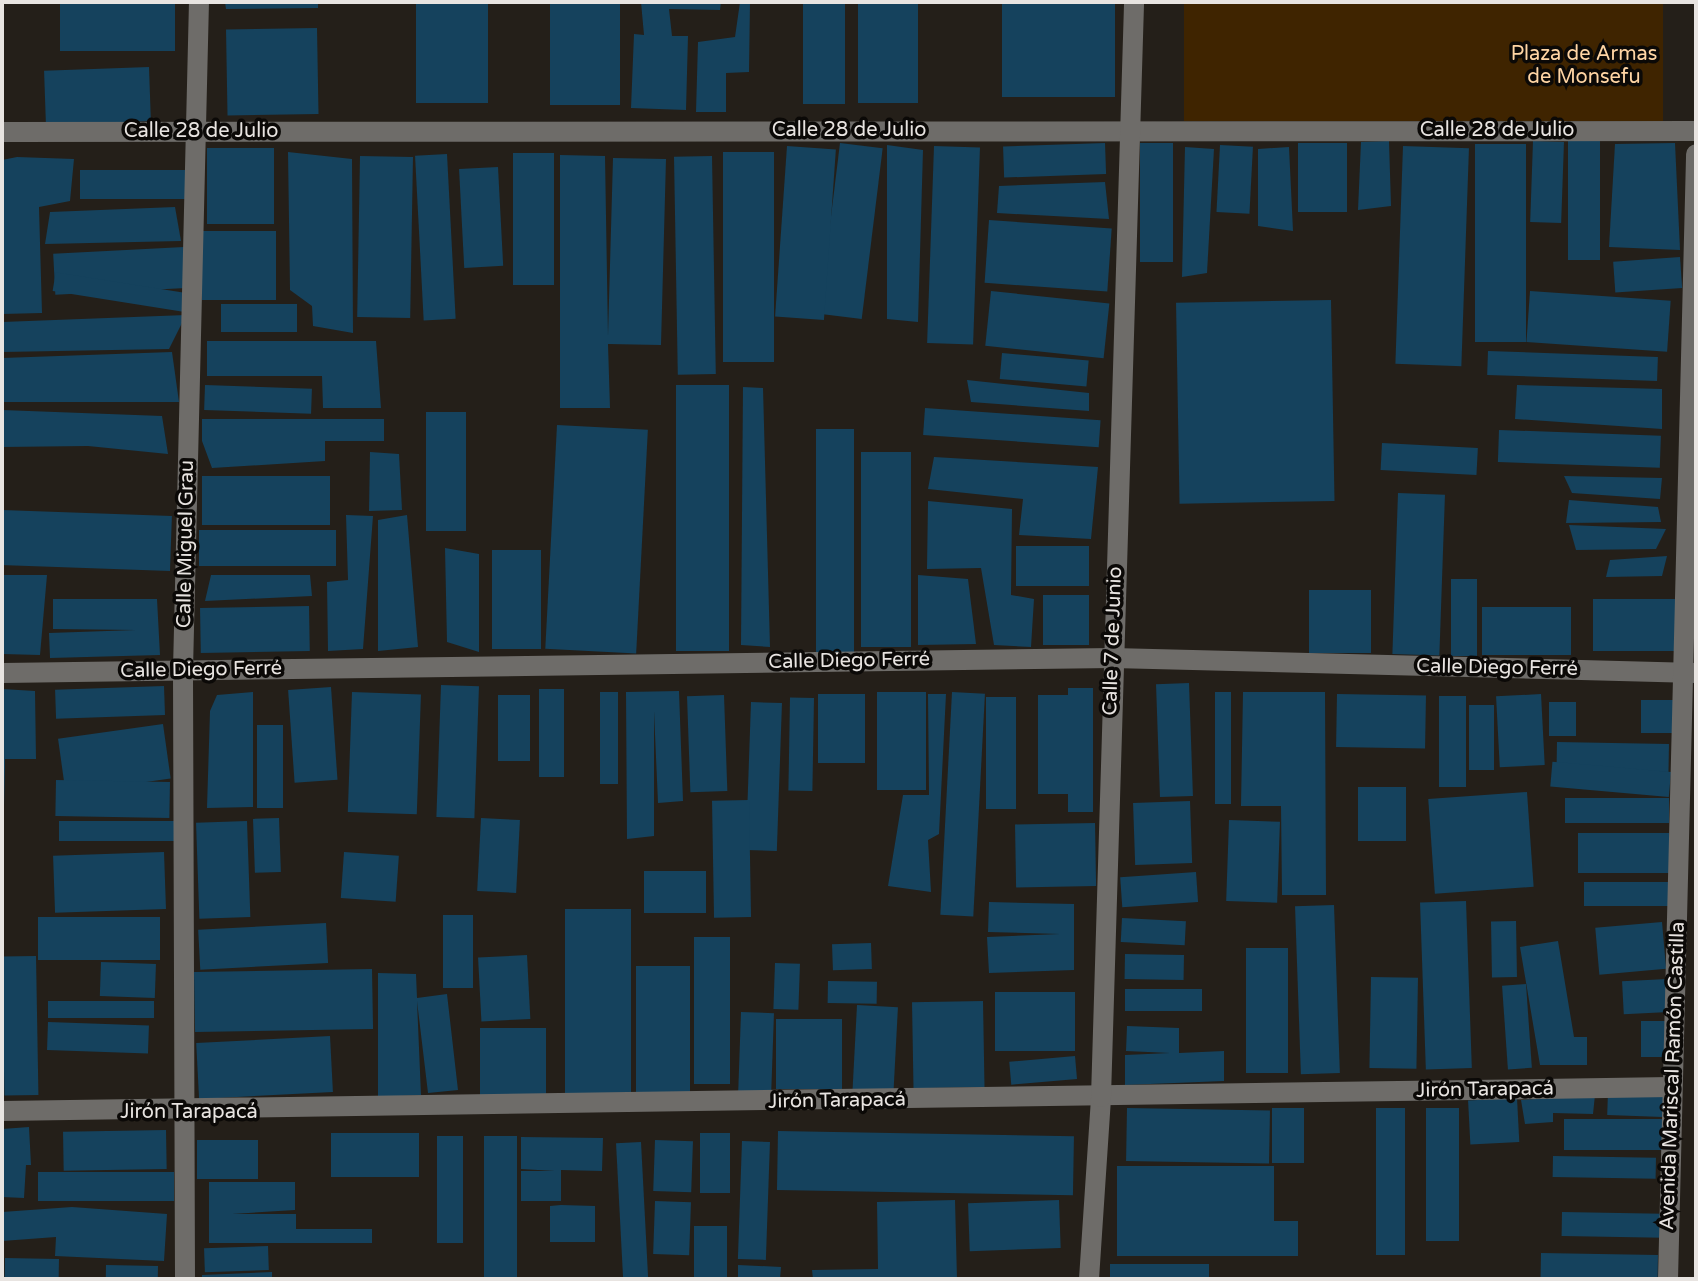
<!DOCTYPE html>
<meta charset="utf-8">
<style>
body{margin:0}
#map{position:relative;width:1698px;height:1281px;overflow:hidden;background:#241f19;font-family:"Varela Round",sans-serif}
div>[style]{position:absolute}
.green>*{inset:0;background:#3f2400;transform-origin:0 0}
.building>*{inset:0;background:#15425d;transform-origin:0 0}
.minor>*{height:20px;margin:-10px;padding:0 10px;transform-origin:10px;border-radius:10px;background:#6e6c69}
span{translate:-50% -50%;white-space:nowrap;text-align:center;line-height:1.15;-webkit-text-stroke:7px #0b0907;paint-order:stroke}
.park-label{font-size:20px;color:#ffd5a4}
.street-label{font-size:20px;color:#e8e4e1}
.frame{position:absolute;inset:0;border:4px solid #e8e4e1;pointer-events:none}
</style>
<div id="map">
<div class="green">
<div style="left:1184px;top:2px;width:479px;height:119px"></div>
</div>
<div class="building">
<div style="left:60px;top:2px;width:115px;height:49px"></div>
<div style="clip-path:polygon(225px 2px,318px 2px,318px 8px,226px 9px)"></div>
<div style="left:416px;top:2px;width:72px;height:101px"></div>
<div style="left:550px;top:2px;width:70px;height:103px"></div>
<div style="clip-path:polygon(641px 2px,721px 2px,720px 10px,669px 9px,672px 36px,688px 36px,686px 110px,631px 108px,634px 34px,644px 35px)"></div>
<div style="clip-path:polygon(740px 2px,750px 2px,749px 72px,726px 73px,726px 112px,696px 112px,698px 42px,735px 37px)"></div>
<div style="left:803px;top:2px;width:42px;height:102px"></div>
<div style="left:858px;top:2px;width:60px;height:101px"></div>
<div style="left:1002px;top:2px;width:113px;height:95px"></div>
<div style="left:317px;top:28px;width:86px;height:91px;rotate:89deg"></div>
<div style="left:149px;top:67px;width:54px;height:105px;rotate:88deg"></div>
<div style="left:1568px;top:140px;width:32px;height:120px"></div>
<div style="clip-path:polygon(1389px 141px,1391px 206px,1358px 210px,1361px 142px)"></div>
<div style="left:1533px;top:141px;width:31px;height:81px;rotate:2deg"></div>
<div style="left:840px;top:143px;width:43px;height:172px;rotate:7deg"></div>
<div style="left:1105px;top:143px;width:31px;height:102px;rotate:88deg"></div>
<div style="left:1140px;top:143px;width:33px;height:119px"></div>
<div style="left:1298px;top:143px;width:49px;height:69px"></div>
<div style="clip-path:polygon(1675px 143px,1680px 250px,1609px 247px,1615px 144px)"></div>
<div style="left:1475px;top:144px;width:51px;height:198px"></div>
<div style="clip-path:polygon(887px 145px,923px 150px,918px 322px,887px 319px)"></div>
<div style="left:1220px;top:145px;width:33px;height:67px;rotate:3deg"></div>
<div style="left:787px;top:146px;width:49px;height:171px;rotate:4deg"></div>
<div style="left:934px;top:146px;width:46px;height:197px;rotate:2deg"></div>
<div style="left:1403px;top:146px;width:66px;height:218px;rotate:2deg"></div>
<div style="clip-path:polygon(1185px 147px,1214px 149px,1207px 273px,1182px 277px)"></div>
<div style="clip-path:polygon(1289px 147px,1293px 231px,1258px 226px,1258px 149px)"></div>
<div style="left:207px;top:148px;width:67px;height:76px"></div>
<div style="clip-path:polygon(288px 152px,352px 159px,353px 333px,313px 326px,312px 306px,290px 290px)"></div>
<div style="left:723px;top:152px;width:51px;height:210px"></div>
<div style="left:513px;top:153px;width:41px;height:132px"></div>
<div style="left:447px;top:154px;width:165px;height:32px;rotate:87deg"></div>
<div style="clip-path:polygon(560px 155px,605px 156px,608px 336px,613px 158px,666px 159px,661px 345px,608px 344px,610px 408px,560px 408px)"></div>
<div style="left:360px;top:156px;width:53px;height:161px;rotate:1deg"></div>
<div style="left:712px;top:156px;width:218px;height:38px;rotate:89deg"></div>
<div style="clip-path:polygon(17px 157px,74px 159px,70px 201px,39px 207px,42px 313px,2px 314px,2px 160px)"></div>
<div style="left:498px;top:167px;width:99px;height:39px;rotate:87deg"></div>
<div style="left:80px;top:170px;width:106px;height:29px"></div>
<div style="clip-path:polygon(1105px 182px,1109px 219px,997px 213px,999px 186px)"></div>
<div style="clip-path:polygon(175px 207px,181px 241px,45px 244px,50px 212px)"></div>
<div style="left:989px;top:220px;width:123px;height:63px;rotate:4deg"></div>
<div style="left:202px;top:231px;width:74px;height:69px"></div>
<div style="left:184px;top:247px;width:41px;height:131px;rotate:87deg"></div>
<div style="left:1680px;top:257px;width:31px;height:67px;rotate:86deg"></div>
<div style="left:991px;top:291px;width:119px;height:55px;rotate:6deg"></div>
<div style="left:1530px;top:291px;width:141px;height:51px;rotate:4deg"></div>
<div style="left:186px;top:293px;width:19px;height:132px;rotate:99deg"></div>
<div style="left:1331px;top:300px;width:201px;height:155px;rotate:89deg"></div>
<div style="left:221px;top:304px;width:76px;height:28px"></div>
<div style="clip-path:polygon(186px 315px,169px 349px,2px 352px,2px 322px)"></div>
<div style="clip-path:polygon(207px 341px,376px 341px,381px 408px,323px 408px,322px 376px,207px 376px)"></div>
<div style="left:1488px;top:351px;width:170px;height:24px;rotate:2deg"></div>
<div style="clip-path:polygon(172px 352px,179px 402px,2px 402px,2px 358px)"></div>
<div style="left:1002px;top:353px;width:87px;height:26px;rotate:5deg"></div>
<div style="clip-path:polygon(967px 380px,1089px 393px,1089px 411px,971px 402px)"></div>
<div style="left:205px;top:385px;width:107px;height:25px;rotate:2deg"></div>
<div style="left:729px;top:385px;width:266px;height:53px;rotate:90deg"></div>
<div style="clip-path:polygon(1517px 385px,1662px 389px,1662px 429px,1515px 419px)"></div>
<div style="clip-path:polygon(743px 387px,763px 388px,770px 647px,741px 645px)"></div>
<div style="left:925px;top:408px;width:176px;height:27px;rotate:4deg"></div>
<div style="clip-path:polygon(2px 410px,162px 416px,168px 454px,88px 446px,2px 447px)"></div>
<div style="left:426px;top:412px;width:40px;height:119px"></div>
<div style="clip-path:polygon(202px 419px,384px 419px,384px 441px,325px 441px,325px 461px,212px 468px,202px 441px)"></div>
<div style="left:557px;top:425px;width:91px;height:224px;rotate:3deg"></div>
<div style="left:816px;top:429px;width:38px;height:224px"></div>
<div style="left:1499px;top:430px;width:162px;height:32px;rotate:2deg"></div>
<div style="left:1382px;top:443px;width:96px;height:27px;rotate:3deg"></div>
<div style="clip-path:polygon(370px 452px,399px 454px,402px 510px,369px 511px)"></div>
<div style="left:861px;top:452px;width:50px;height:195px"></div>
<div style="clip-path:polygon(934px 457px,1098px 467px,1091px 539px,1019px 535px,1023px 499px,928px 489px)"></div>
<div style="left:202px;top:476px;width:128px;height:49px"></div>
<div style="clip-path:polygon(1564px 476px,1662px 478px,1660px 499px,1572px 493px)"></div>
<div style="left:1398px;top:493px;width:47px;height:161px;rotate:2deg"></div>
<div style="clip-path:polygon(1569px 500px,1658px 507px,1661px 522px,1566px 523px)"></div>
<div style="clip-path:polygon(928px 501px,1012px 509px,1011px 595px,1034px 599px,1031px 647px,994px 645px,981px 568px,927px 569px)"></div>
<div style="left:2px;top:510px;width:170px;height:55px;rotate:2deg"></div>
<div style="clip-path:polygon(346px 515px,373px 516px,363px 649px,328px 651px,327px 582px,348px 580px)"></div>
<div style="clip-path:polygon(407px 515px,418px 647px,378px 651px,378px 520px)"></div>
<div style="clip-path:polygon(1569px 525px,1666px 529px,1656px 549px,1576px 550px)"></div>
<div style="left:199px;top:530px;width:137px;height:36px"></div>
<div style="left:1016px;top:546px;width:73px;height:40px"></div>
<div style="clip-path:polygon(445px 548px,479px 554px,479px 652px,447px 642px)"></div>
<div style="left:492px;top:550px;width:49px;height:99px"></div>
<div style="clip-path:polygon(1667px 556px,1662px 576px,1606px 577px,1610px 560px)"></div>
<div style="clip-path:polygon(2px 575px,47px 575px,40px 655px,2px 654px)"></div>
<div style="clip-path:polygon(211px 575px,310px 575px,312px 596px,205px 601px)"></div>
<div style="clip-path:polygon(918px 575px,968px 579px,976px 644px,918px 645px)"></div>
<div style="left:1451px;top:579px;width:26px;height:77px"></div>
<div style="left:1309px;top:590px;width:62px;height:63px"></div>
<div style="left:1043px;top:595px;width:46px;height:50px"></div>
<div style="clip-path:polygon(53px 599px,157px 599px,160px 655px,50px 658px,49px 633px,136px 630px,53px 629px)"></div>
<div style="left:1593px;top:599px;width:83px;height:52px"></div>
<div style="left:309px;top:606px;width:45px;height:109px;rotate:89deg"></div>
<div style="left:1482px;top:607px;width:89px;height:48px"></div>
<div style="left:1189px;top:683px;width:113px;height:33px;rotate:88deg"></div>
<div style="left:441px;top:685px;width:38px;height:132px;rotate:2deg"></div>
<div style="left:164px;top:686px;width:29px;height:109px;rotate:88deg"></div>
<div style="left:331px;top:687px;width:93px;height:43px;rotate:86deg"></div>
<div style="clip-path:polygon(1068px 688px,1093px 688px,1093px 812px,1068px 812px,1068px 794px,1038px 794px,1038px 695px,1068px 695px)"></div>
<div style="clip-path:polygon(2px 689px,35px 691px,36px 759px,5px 759px,5px 806px)"></div>
<div style="left:539px;top:689px;width:25px;height:88px"></div>
<div style="clip-path:polygon(679px 691px,683px 801px,658px 803px,654px 711px,654px 836px,627px 839px,626px 692px)"></div>
<div style="clip-path:polygon(253px 692px,253px 807px,207px 808px,210px 711px,217px 695px)"></div>
<div style="left:352px;top:692px;width:69px;height:120px;rotate:2deg"></div>
<div style="left:600px;top:692px;width:18px;height:92px"></div>
<div style="left:877px;top:692px;width:49px;height:98px"></div>
<div style="left:952px;top:692px;width:33px;height:223px;rotate:3deg"></div>
<div style="left:1215px;top:692px;width:16px;height:112px"></div>
<div style="clip-path:polygon(1243px 692px,1325px 692px,1326px 895px,1282px 895px,1281px 806px,1241px 806px)"></div>
<div style="left:818px;top:694px;width:47px;height:69px"></div>
<div style="clip-path:polygon(928px 694px,946px 694px,939px 834px,928px 840px,931px 892px,888px 886px,903px 795px,929px 795px)"></div>
<div style="left:1337px;top:694px;width:89px;height:53px;rotate:1deg"></div>
<div style="left:1541px;top:694px;width:71px;height:45px;rotate:87deg"></div>
<div style="left:498px;top:695px;width:32px;height:66px"></div>
<div style="left:724px;top:695px;width:96px;height:37px;rotate:88deg"></div>
<div style="left:1439px;top:696px;width:27px;height:91px"></div>
<div style="left:986px;top:697px;width:30px;height:112px"></div>
<div style="left:814px;top:698px;width:93px;height:24px;rotate:91deg"></div>
<div style="left:1641px;top:700px;width:39px;height:33px"></div>
<div style="left:751px;top:702px;width:31px;height:148px;rotate:2deg"></div>
<div style="left:1549px;top:702px;width:27px;height:34px"></div>
<div style="left:1469px;top:705px;width:25px;height:65px"></div>
<div style="left:163px;top:724px;width:55px;height:106px;rotate:82deg"></div>
<div style="left:257px;top:725px;width:26px;height:83px"></div>
<div style="left:1557px;top:742px;width:112px;height:28px;rotate:1deg"></div>
<div style="left:1671px;top:772px;width:25px;height:119px;rotate:95deg"></div>
<div style="left:56px;top:780px;width:114px;height:36px;rotate:1deg"></div>
<div style="left:1358px;top:787px;width:48px;height:54px"></div>
<div style="left:1527px;top:792px;width:95px;height:99px;rotate:86deg"></div>
<div style="left:1669px;top:798px;width:25px;height:104px;rotate:90deg"></div>
<div style="left:749px;top:800px;width:117px;height:37px;rotate:89deg"></div>
<div style="left:1190px;top:801px;width:62px;height:57px;rotate:88deg"></div>
<div style="left:279px;top:818px;width:54px;height:26px;rotate:88deg"></div>
<div style="left:481px;top:818px;width:39px;height:73px;rotate:3deg"></div>
<div style="left:1229px;top:820px;width:51px;height:81px;rotate:2deg"></div>
<div style="left:59px;top:821px;width:117px;height:20px"></div>
<div style="left:247px;top:821px;width:96px;height:51px;rotate:88deg"></div>
<div style="left:1095px;top:823px;width:63px;height:80px;rotate:89deg"></div>
<div style="left:1578px;top:833px;width:91px;height:40px"></div>
<div style="left:164px;top:852px;width:57px;height:111px;rotate:88deg"></div>
<div style="left:344px;top:852px;width:55px;height:46px;rotate:4deg"></div>
<div style="left:644px;top:871px;width:62px;height:42px"></div>
<div style="left:1196px;top:872px;width:30px;height:76px;rotate:86deg"></div>
<div style="left:1584px;top:882px;width:86px;height:24px"></div>
<div style="left:1466px;top:901px;width:167px;height:46px;rotate:88deg"></div>
<div style="clip-path:polygon(989px 902px,1074px 904px,1074px 970px,989px 973px,987px 937px,1060px 934px,988px 932px)"></div>
<div style="left:1334px;top:905px;width:168px;height:39px;rotate:88deg"></div>
<div style="left:565px;top:909px;width:66px;height:185px"></div>
<div style="left:443px;top:915px;width:30px;height:73px"></div>
<div style="left:38px;top:917px;width:122px;height:43px"></div>
<div style="left:1122px;top:918px;width:64px;height:24px;rotate:3deg"></div>
<div style="left:1516px;top:921px;width:56px;height:25px;rotate:89deg"></div>
<div style="left:1662px;top:922px;width:47px;height:67px;rotate:85deg"></div>
<div style="left:326px;top:923px;width:40px;height:128px;rotate:87deg"></div>
<div style="left:694px;top:937px;width:36px;height:147px"></div>
<div style="clip-path:polygon(1558px 941px,1574px 1037px,1587px 1037px,1587px 1065px,1540px 1065px,1520px 947px)"></div>
<div style="left:871px;top:943px;width:26px;height:39px;rotate:88deg"></div>
<div style="left:1288px;top:948px;width:125px;height:42px;rotate:90deg"></div>
<div style="left:1125px;top:954px;width:59px;height:25px;rotate:1deg"></div>
<div style="left:527px;top:955px;width:64px;height:49px;rotate:87deg"></div>
<div style="left:36px;top:956px;width:139px;height:34px;rotate:89deg"></div>
<div style="left:101px;top:962px;width:55px;height:34px;rotate:2deg"></div>
<div style="left:775px;top:963px;width:25px;height:46px;rotate:2deg"></div>
<div style="left:636px;top:966px;width:54px;height:129px"></div>
<div style="left:372px;top:969px;width:60px;height:178px;rotate:89deg"></div>
<div style="clip-path:polygon(378px 973px,416px 974px,417px 998px,447px 994px,458px 1090px,428px 1093px,417px 1001px,421px 1095px,378px 1097px)"></div>
<div style="left:1371px;top:977px;width:47px;height:91px;rotate:1deg"></div>
<div style="left:1667px;top:979px;width:33px;height:45px;rotate:87deg"></div>
<div style="left:828px;top:981px;width:49px;height:22px;rotate:1deg"></div>
<div style="left:1526px;top:984px;width:84px;height:24px;rotate:86deg"></div>
<div style="left:1125px;top:989px;width:77px;height:22px"></div>
<div style="left:995px;top:992px;width:80px;height:59px"></div>
<div style="left:48px;top:1001px;width:106px;height:17px"></div>
<div style="left:983px;top:1001px;width:86px;height:71px;rotate:89deg"></div>
<div style="left:857px;top:1005px;width:41px;height:86px;rotate:3deg"></div>
<div style="left:741px;top:1012px;width:33px;height:83px;rotate:2deg"></div>
<div style="left:842px;top:1019px;width:70px;height:66px;rotate:90deg"></div>
<div style="left:1641px;top:1021px;width:26px;height:36px"></div>
<div style="left:48px;top:1022px;width:101px;height:28px;rotate:2deg"></div>
<div style="clip-path:polygon(1127px 1026px,1179px 1028px,1179px 1053px,1224px 1051px,1224px 1081px,1125px 1085px,1125px 1055px,1170px 1053px,1126px 1051px)"></div>
<div style="left:480px;top:1028px;width:66px;height:67px"></div>
<div style="left:330px;top:1036px;width:56px;height:134px;rotate:87deg"></div>
<div style="left:1075px;top:1056px;width:23px;height:66px;rotate:85deg"></div>
<div style="left:1664px;top:1093px;width:24px;height:56px;rotate:92deg"></div>
<div style="clip-path:polygon(1595px 1095px,1593px 1114px,1553px 1113px,1553px 1122px,1525px 1124px,1521px 1100px)"></div>
<div style="left:1517px;top:1098px;width:44px;height:49px;rotate:87deg"></div>
<div style="left:1127px;top:1108px;width:143px;height:53px;rotate:1deg"></div>
<div style="left:1272px;top:1108px;width:32px;height:55px"></div>
<div style="left:1376px;top:1108px;width:29px;height:147px"></div>
<div style="left:1426px;top:1108px;width:33px;height:133px"></div>
<div style="left:1564px;top:1119px;width:102px;height:31px"></div>
<div style="clip-path:polygon(29px 1127px,31px 1165px,26px 1165px,24px 1198px,2px 1197px,2px 1129px)"></div>
<div style="left:166px;top:1130px;width:39px;height:103px;rotate:89deg"></div>
<div style="left:778px;top:1131px;width:296px;height:59px;rotate:1deg"></div>
<div style="left:419px;top:1133px;width:44px;height:88px;rotate:90deg"></div>
<div style="left:700px;top:1133px;width:30px;height:60px"></div>
<div style="left:437px;top:1136px;width:26px;height:107px"></div>
<div style="left:484px;top:1136px;width:33px;height:143px"></div>
<div style="clip-path:polygon(521px 1137px,603px 1138px,602px 1171px,561px 1170px,561px 1201px,521px 1201px,521px 1171px,555px 1171px,521px 1169px)"></div>
<div style="left:197px;top:1140px;width:61px;height:39px"></div>
<div style="left:655px;top:1140px;width:38px;height:51px;rotate:2deg"></div>
<div style="left:742px;top:1141px;width:28px;height:118px;rotate:2deg"></div>
<div style="left:641px;top:1142px;width:137px;height:25px;rotate:87deg"></div>
<div style="left:1553px;top:1156px;width:103px;height:21px;rotate:1deg"></div>
<div style="clip-path:polygon(1117px 1166px,1274px 1166px,1274px 1221px,1298px 1221px,1298px 1256px,1117px 1256px)"></div>
<div style="left:38px;top:1172px;width:136px;height:29px"></div>
<div style="clip-path:polygon(209px 1182px,295px 1182px,295px 1210px,232px 1214px,296px 1214px,296px 1229px,372px 1229px,372px 1243px,209px 1243px)"></div>
<div style="clip-path:polygon(955px 1200px,957px 1279px,813px 1279px,812px 1270px,878px 1269px,877px 1202px)"></div>
<div style="left:1059px;top:1200px;width:48px;height:91px;rotate:88deg"></div>
<div style="left:655px;top:1201px;width:36px;height:53px;rotate:2deg"></div>
<div style="clip-path:polygon(561px 1205px,595px 1206px,595px 1242px,550px 1242px,550px 1206px)"></div>
<div style="clip-path:polygon(72px 1207px,167px 1214px,164px 1261px,55px 1256px,56px 1237px,2px 1241px,2px 1212px)"></div>
<div style="left:1562px;top:1212px;width:101px;height:24px;rotate:1deg"></div>
<div style="left:694px;top:1226px;width:33px;height:53px"></div>
<div style="left:268px;top:1246px;width:24px;height:64px;rotate:88deg"></div>
<div style="left:1541px;top:1253px;width:117px;height:26px;rotate:1deg"></div>
<div style="left:5px;top:1258px;width:54px;height:21px;rotate:1deg"></div>
<div style="left:1110px;top:1264px;width:99px;height:15px"></div>
<div style="left:106px;top:1265px;width:52px;height:14px;rotate:1deg"></div>
<div style="clip-path:polygon(738px 1265px,781px 1267px,780px 1279px,738px 1279px)"></div>
<div style="clip-path:polygon(272px 1272px,272px 1279px,202px 1279px,202px 1275px)"></div>
</div>
<div class="minor">
<div style="left:2px;top:132px;width:1694px;rotate:-0.03deg"></div>
<div style="left:2px;top:673px;width:1111px;rotate:-0.77deg"></div>
<div style="left:1113px;top:658px;width:583px;rotate:1.47deg"></div>
<div style="left:2px;top:1111px;width:1669px;rotate:-0.82deg"></div>
<div style="left:185px;top:1279px;width:609px;rotate:-90.19deg"></div>
<div style="left:183px;top:670px;width:668px;rotate:-88.63deg"></div>
<div style="left:1089px;top:1279px;width:182px;rotate:-86.2deg"></div>
<div style="left:1101px;top:1097px;width:1095px;rotate:-88.27deg"></div>
<div style="left:1668px;top:1279px;width:1125px;rotate:-88.57deg"></div>
</div>
<div class="park-label">
<span style="left:1584px;top:66px">Plaza de Armas<br>de Monsefu</span>
</div>
<div class="street-label">
<span style="left:849px;top:130px">Calle 28 de Julio</span>
<span style="left:1497px;top:130px">Calle 28 de Julio</span>
<span style="left:201px;top:131px">Calle 28 de Julio</span>
<span style="left:186px;top:544px;rotate:-89deg">Calle Miguel Grau</span>
<span style="left:1113px;top:641px;rotate:-88deg">Calle 7 de Junio</span>
<span style="left:849px;top:661px;rotate:-1deg">Calle Diego Ferré</span>
<span style="left:1497px;top:668px;rotate:1deg">Calle Diego Ferré</span>
<span style="left:201px;top:670px;rotate:-1deg">Calle Diego Ferré</span>
<span style="left:1673px;top:1076px;rotate:-88deg">Avenida Mariscal Ramón Castilla</span>
<span style="left:1485px;top:1090px;rotate:-1deg">Jirón Tarapacá</span>
<span style="left:837px;top:1101px;rotate:-1deg">Jirón Tarapacá</span>
<span style="left:189px;top:1112px">Jirón Tarapacá</span>
</div>
<div class="frame"></div>
</div>
